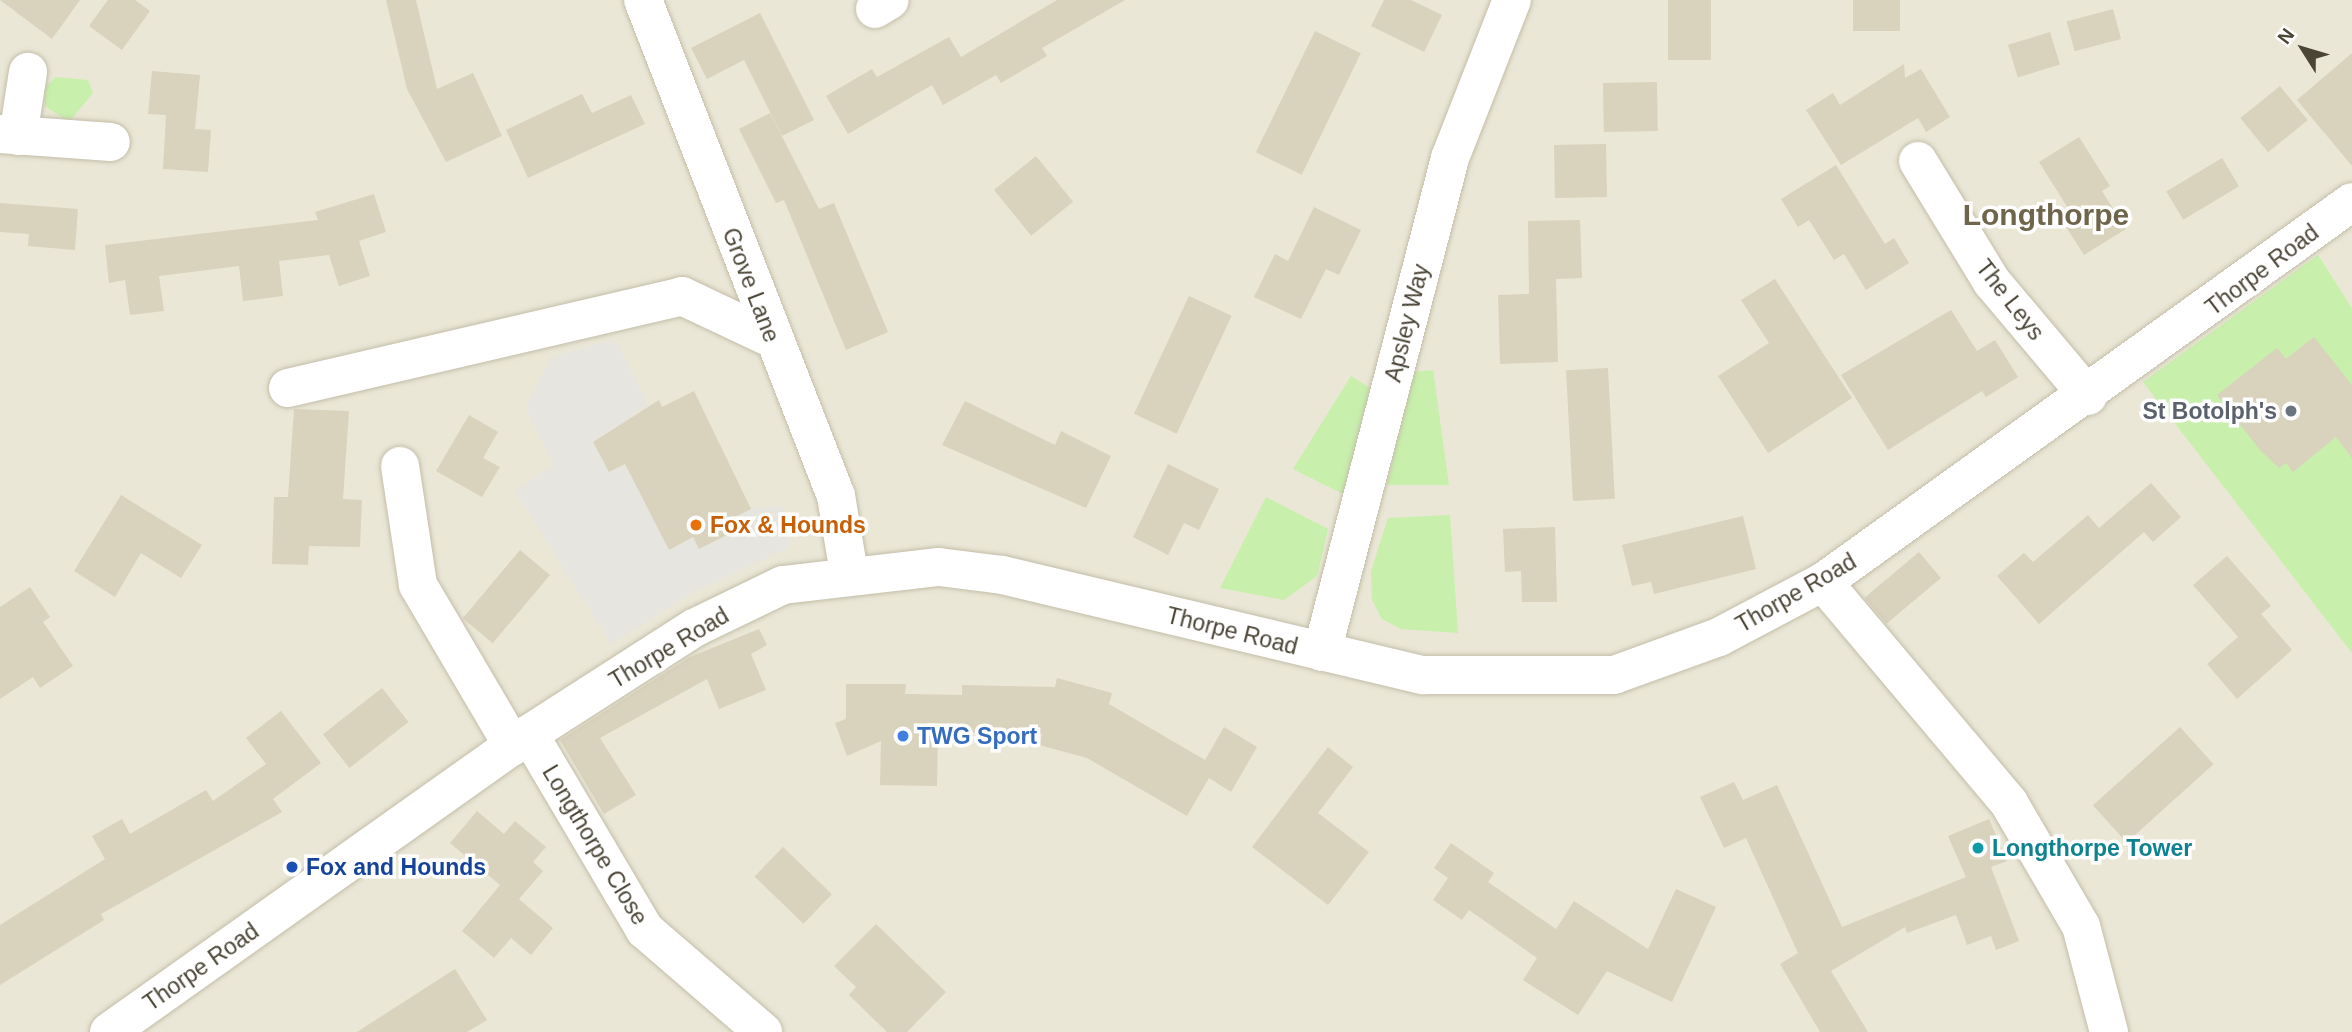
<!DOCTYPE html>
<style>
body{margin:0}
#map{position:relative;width:2352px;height:1032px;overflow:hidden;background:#f6f4e8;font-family:Helvetica,sans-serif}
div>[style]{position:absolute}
.residential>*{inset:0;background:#eae7d6;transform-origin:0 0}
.green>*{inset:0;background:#c8efac}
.parking>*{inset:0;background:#e7e5e0}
.building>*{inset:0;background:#d9d2bc;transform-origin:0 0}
.roads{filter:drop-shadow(0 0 2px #c3bea9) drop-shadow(0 0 2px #c3bea9)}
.minor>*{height:38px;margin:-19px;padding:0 19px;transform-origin:19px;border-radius:19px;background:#fff}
.dots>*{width:19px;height:19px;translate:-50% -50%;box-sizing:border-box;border:4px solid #fff;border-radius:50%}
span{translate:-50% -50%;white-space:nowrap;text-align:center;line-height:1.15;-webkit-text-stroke:7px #fff;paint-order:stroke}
.street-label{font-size:23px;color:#4b4536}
.worship-label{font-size:23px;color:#5b616d;font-weight:700}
.right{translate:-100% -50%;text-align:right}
.food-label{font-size:23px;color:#c56008;font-weight:700}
.left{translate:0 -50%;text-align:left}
.shop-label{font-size:23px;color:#366cbe;font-weight:700}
.culture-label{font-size:23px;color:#0d838f;font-weight:700}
.transit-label{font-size:23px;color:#164399;font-weight:700}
.district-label{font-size:30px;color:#6f654b;font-weight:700}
.north{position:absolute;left:2268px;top:14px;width:70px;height:70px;-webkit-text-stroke:5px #fff;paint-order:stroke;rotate:307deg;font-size:19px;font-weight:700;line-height:28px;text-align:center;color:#4b4536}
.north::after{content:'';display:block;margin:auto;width:24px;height:32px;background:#4b4536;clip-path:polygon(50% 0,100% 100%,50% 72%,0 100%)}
</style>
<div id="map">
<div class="residential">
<div style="left:0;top:0;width:2352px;height:1032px"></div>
</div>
<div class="green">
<div style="clip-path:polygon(56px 77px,88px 80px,93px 93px,69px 122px,45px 106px,44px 88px)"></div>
<div style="clip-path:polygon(2318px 255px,2352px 308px,2352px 653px,2143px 382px)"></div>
<div style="clip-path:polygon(1433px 370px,1449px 485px,1387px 485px,1412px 372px)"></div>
<div style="clip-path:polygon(1351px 376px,1370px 388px,1347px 496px,1293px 469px)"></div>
<div style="clip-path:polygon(1266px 497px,1328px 529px,1317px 576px,1284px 600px,1220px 588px)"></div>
<div style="clip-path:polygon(1450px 515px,1458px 633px,1401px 629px,1382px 619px,1372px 600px,1371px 571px,1388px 518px)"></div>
</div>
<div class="parking">
<div style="clip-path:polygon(614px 339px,649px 406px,632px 414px,635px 421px,593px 442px,609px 472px,625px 464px,669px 550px,693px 537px,699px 549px,729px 534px,723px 523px,751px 509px,783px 506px,790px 547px,694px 592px,611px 644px,515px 491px,553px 465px,526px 407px,552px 357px)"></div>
</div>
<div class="building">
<div style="clip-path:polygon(0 0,80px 0,52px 39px)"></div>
<div style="clip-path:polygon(108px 0,135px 0,150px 11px,122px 50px,89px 26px)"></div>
<div style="clip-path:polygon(386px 0,416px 0,437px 89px,473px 73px,502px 136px,446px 162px,407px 89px)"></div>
<div style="clip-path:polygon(1057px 0,1125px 0,1042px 48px,1047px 56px,1001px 83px,996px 75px,943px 105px,932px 85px,848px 134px,826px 96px,872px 69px,877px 77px,949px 37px,961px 57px)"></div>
<div style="clip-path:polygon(1384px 0,1411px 0,1442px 15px,1424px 52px,1371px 26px)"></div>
<div style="left:1668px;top:0;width:43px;height:60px"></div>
<div style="left:1853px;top:0;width:47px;height:31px"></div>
<div style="left:2113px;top:9px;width:31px;height:48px;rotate:75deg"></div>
<div style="clip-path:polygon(760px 13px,814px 120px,782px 136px,744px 60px,707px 79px,691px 48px)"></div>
<div style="left:1315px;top:31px;width:51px;height:135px;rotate:26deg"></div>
<div style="left:2050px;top:32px;width:34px;height:44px;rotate:73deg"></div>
<div style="clip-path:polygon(2352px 53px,2352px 166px,2297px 100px)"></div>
<div style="clip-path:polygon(1904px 64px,1905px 78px,1921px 69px,1950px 117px,1926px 132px,1918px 118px,1841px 165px,1806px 110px,1833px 93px,1840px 105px)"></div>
<div style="clip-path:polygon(152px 71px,200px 75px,195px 129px,211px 130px,208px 172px,163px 169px,166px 115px,148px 114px)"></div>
<div style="left:1657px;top:82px;width:49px;height:54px;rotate:89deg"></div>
<div style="left:2280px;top:86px;width:44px;height:51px;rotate:51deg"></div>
<div style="clip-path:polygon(582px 94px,592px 113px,631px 95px,645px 124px,528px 178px,506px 130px)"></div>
<div style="clip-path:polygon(770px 113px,819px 209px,834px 203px,888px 332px,846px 350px,784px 200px,776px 203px,739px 129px)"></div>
<div style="clip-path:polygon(2079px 137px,2110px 186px,2102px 191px,2126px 229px,2084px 255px,2066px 227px,2076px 221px,2039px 162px)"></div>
<div style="left:1606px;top:144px;width:53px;height:52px;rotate:89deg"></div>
<div style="left:1036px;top:156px;width:59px;height:54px;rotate:51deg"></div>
<div style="left:2222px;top:158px;width:33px;height:65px;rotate:59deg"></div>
<div style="clip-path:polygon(1836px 165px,1885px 244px,1894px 238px,1909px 263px,1866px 290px,1844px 254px,1834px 260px,1809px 220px,1798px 227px,1781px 199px)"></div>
<div style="clip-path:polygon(374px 194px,386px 232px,359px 241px,370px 276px,339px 286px,329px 255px,279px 261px,283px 296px,243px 301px,239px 266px,159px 276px,164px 311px,130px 315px,125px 280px,109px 283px,105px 245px,318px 220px,315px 212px)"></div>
<div style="clip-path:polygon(0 203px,78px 209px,75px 250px,28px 246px,29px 234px,0 232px)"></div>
<div style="clip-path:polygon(1314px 207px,1361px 230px,1339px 275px,1326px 269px,1301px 319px,1254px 297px,1275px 254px,1288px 261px)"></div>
<div style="clip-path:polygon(1580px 220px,1582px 278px,1556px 279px,1558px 362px,1500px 364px,1498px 295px,1529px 294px,1528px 221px)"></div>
<div style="clip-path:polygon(1775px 279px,1852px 398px,1768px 453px,1718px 376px,1769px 343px,1741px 300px)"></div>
<div style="left:1189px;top:296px;width:47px;height:130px;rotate:25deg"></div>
<div style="clip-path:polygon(1951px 310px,1977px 351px,1995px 340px,2018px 377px,1986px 397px,1982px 391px,1888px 450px,1841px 375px)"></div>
<div style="clip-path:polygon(2314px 337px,2352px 385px,2352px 458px,2336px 437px,2293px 472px,2286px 463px,2279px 468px,2260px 450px,2217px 395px,2277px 348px,2286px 359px)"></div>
<div style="left:1608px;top:368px;width:131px;height:42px;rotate:87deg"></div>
<div style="clip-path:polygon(694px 391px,751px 509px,723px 523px,729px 534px,699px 549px,693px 537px,669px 550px,625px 464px,609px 472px,593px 442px,659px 400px,662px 407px)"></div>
<div style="clip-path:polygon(965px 401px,1055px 445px,1061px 431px,1111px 456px,1086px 508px,942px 445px)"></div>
<div style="clip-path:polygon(294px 409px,349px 411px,343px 499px,362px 500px,360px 547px,309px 546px,308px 565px,272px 564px,274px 497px,288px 497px)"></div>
<div style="clip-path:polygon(469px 415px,498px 432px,483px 458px,500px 467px,482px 497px,436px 471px)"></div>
<div style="clip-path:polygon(1168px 464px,1219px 489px,1199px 530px,1184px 523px,1168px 555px,1133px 537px)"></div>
<div style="clip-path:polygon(2151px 483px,2181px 517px,2153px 542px,2144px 532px,2039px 624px,1997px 576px,2024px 553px,2033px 562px,2088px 515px,2099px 528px)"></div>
<div style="clip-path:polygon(121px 495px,202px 545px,181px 578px,141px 553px,115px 597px,74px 571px)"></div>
<div style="clip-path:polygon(1743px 516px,1756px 569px,1654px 594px,1651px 582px,1632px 586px,1622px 545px)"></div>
<div style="clip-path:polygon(1555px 527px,1557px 602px,1522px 602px,1521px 571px,1505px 572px,1503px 529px)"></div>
<div style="left:520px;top:550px;width:39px;height:89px;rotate:40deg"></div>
<div style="left:1919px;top:552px;width:34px;height:71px;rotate:50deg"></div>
<div style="clip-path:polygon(2227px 556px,2271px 606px,2261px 614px,2292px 650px,2237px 699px,2207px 664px,2238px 637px,2193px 585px)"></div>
<div style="clip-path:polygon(30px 587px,50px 617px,43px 622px,73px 666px,40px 688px,33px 677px,0 699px,0 607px)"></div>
<div style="clip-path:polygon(759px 629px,767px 645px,751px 654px,766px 690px,719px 709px,707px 679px,600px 738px,636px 795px,604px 814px,560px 740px,690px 657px)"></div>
<div style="clip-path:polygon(1057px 678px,1112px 693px,1109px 704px,1205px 760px,1224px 727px,1257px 747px,1231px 792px,1209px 778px,1187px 816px,1087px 758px,1039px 745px,1042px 734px,938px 732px,937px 786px,880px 785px,881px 741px,847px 756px,835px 723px,846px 719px,846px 684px,906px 684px,905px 694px,962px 695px,962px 685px,1055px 687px)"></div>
<div style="left:382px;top:688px;width:43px;height:75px;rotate:52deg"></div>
<div style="clip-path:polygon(281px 711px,321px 763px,273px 799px,282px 812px,101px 914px,104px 920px,0 985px,0 925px,105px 859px,92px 836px,122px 819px,130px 834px,206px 790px,213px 801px,266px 764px,246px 738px)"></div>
<div style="left:2180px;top:727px;width:50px;height:117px;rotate:48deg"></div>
<div style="clip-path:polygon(1328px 747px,1353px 767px,1318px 813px,1369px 852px,1328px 905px,1252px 847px)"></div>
<div style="clip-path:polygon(1734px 782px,1743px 800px,1777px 785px,1842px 927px,1966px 877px,1948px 836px,1989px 819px,2007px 861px,1991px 867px,2019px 941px,1996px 950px,1991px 936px,1967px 945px,1956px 915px,1907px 933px,1905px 927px,1831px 971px,1868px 1032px,1820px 1032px,1780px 964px,1798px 953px,1746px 838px,1724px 848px,1700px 797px)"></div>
<div style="clip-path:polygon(477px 811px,504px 834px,515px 821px,546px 847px,533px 862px,543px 871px,519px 899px,553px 928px,531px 955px,511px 938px,494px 958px,462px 931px,500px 885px,450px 843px)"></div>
<div style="clip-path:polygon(1451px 843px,1494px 873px,1488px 882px,1556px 929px,1574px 901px,1648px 949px,1676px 889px,1716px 907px,1672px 1002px,1607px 971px,1578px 1015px,1523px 980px,1537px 958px,1469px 910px,1462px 920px,1433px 900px,1448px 878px,1434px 868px)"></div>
<div style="left:783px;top:847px;width:68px;height:41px;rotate:44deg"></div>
<div style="clip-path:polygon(876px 924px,946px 992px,907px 1032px,887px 1032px,849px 995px,856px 987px,834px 966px)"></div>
<div style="clip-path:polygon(455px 969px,487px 1020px,467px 1032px,357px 1032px)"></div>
</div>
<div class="roads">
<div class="minor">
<div style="left:643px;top:0;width:532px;rotate:68.74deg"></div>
<div style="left:836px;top:496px;width:78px;rotate:80.4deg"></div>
<div style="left:875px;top:9px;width:17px;rotate:-31deg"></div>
<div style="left:0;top:134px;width:111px;rotate:4.1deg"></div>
<div style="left:18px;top:136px;width:65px;rotate:-81.1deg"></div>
<div style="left:1918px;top:161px;width:142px;rotate:58.6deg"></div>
<div style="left:1992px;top:282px;width:149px;rotate:49.9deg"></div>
<div style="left:288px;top:388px;width:405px;rotate:-13.1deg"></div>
<div style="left:682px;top:296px;width:98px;rotate:25.3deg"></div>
<div style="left:400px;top:466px;width:120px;rotate:81.4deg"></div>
<div style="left:418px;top:585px;width:187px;rotate:59.5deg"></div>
<div style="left:1823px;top:582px;width:289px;rotate:49.9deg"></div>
<div style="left:2009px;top:803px;width:143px;rotate:59.7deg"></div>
<div style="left:2081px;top:926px;width:110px;rotate:75.2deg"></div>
<div style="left:1322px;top:652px;width:510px;rotate:-75.47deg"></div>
<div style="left:1450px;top:158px;width:170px;rotate:-68.6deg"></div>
<div style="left:529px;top:734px;width:228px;rotate:59.4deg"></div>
<div style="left:645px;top:930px;width:156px;rotate:40.8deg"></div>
<div style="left:109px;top:1032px;width:515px;rotate:-35.36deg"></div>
<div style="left:529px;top:734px;width:196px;rotate:-32.7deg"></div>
<div style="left:694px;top:628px;width:99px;rotate:-25.8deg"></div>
<div style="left:783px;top:585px;width:157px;rotate:-6.6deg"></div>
<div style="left:939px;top:567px;width:64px;rotate:7.2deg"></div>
<div style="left:1002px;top:575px;width:433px;rotate:13.4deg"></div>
<div style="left:1423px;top:675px;width:191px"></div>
<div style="left:1614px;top:675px;width:112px;rotate:-19.9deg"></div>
<div style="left:1719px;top:637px;width:118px;rotate:-27.9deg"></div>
<div style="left:1823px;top:582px;width:651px;rotate:-35.69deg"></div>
</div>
</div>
<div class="dots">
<div style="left:2291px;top:411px;background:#6b7280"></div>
<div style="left:696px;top:525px;background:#e8710a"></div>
<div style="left:903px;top:736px;background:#3f7fe0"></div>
<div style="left:1978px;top:848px;background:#0f9aa8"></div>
<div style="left:292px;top:867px;background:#1a4fb4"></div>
</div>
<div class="street-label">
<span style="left:2262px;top:270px;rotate:-37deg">Thorpe Road</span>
<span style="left:751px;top:285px;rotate:69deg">Grove Lane</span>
<span style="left:2010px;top:300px;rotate:52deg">The Leys</span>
<span style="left:1407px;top:323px;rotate:-76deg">Apsley Way</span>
<span style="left:1796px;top:593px;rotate:-30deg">Thorpe Road</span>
<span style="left:1232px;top:631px;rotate:14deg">Thorpe Road</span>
<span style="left:669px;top:648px;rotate:-31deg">Thorpe Road</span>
<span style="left:595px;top:845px;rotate:59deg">Longthorpe Close</span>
<span style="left:201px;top:967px;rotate:-35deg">Thorpe Road</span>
</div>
<div class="worship-label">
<span class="right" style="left:2277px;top:411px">St Botolph's</span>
</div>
<div class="food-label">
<span class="left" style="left:710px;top:525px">Fox &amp; Hounds</span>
</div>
<div class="shop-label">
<span class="left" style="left:917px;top:736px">TWG Sport</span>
</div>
<div class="culture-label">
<span class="left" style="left:1992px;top:848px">Longthorpe Tower</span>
</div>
<div class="transit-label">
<span class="left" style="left:306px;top:867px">Fox and Hounds</span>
</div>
<div class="district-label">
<span style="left:2046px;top:215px">Longthorpe</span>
</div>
<div class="north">N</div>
</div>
